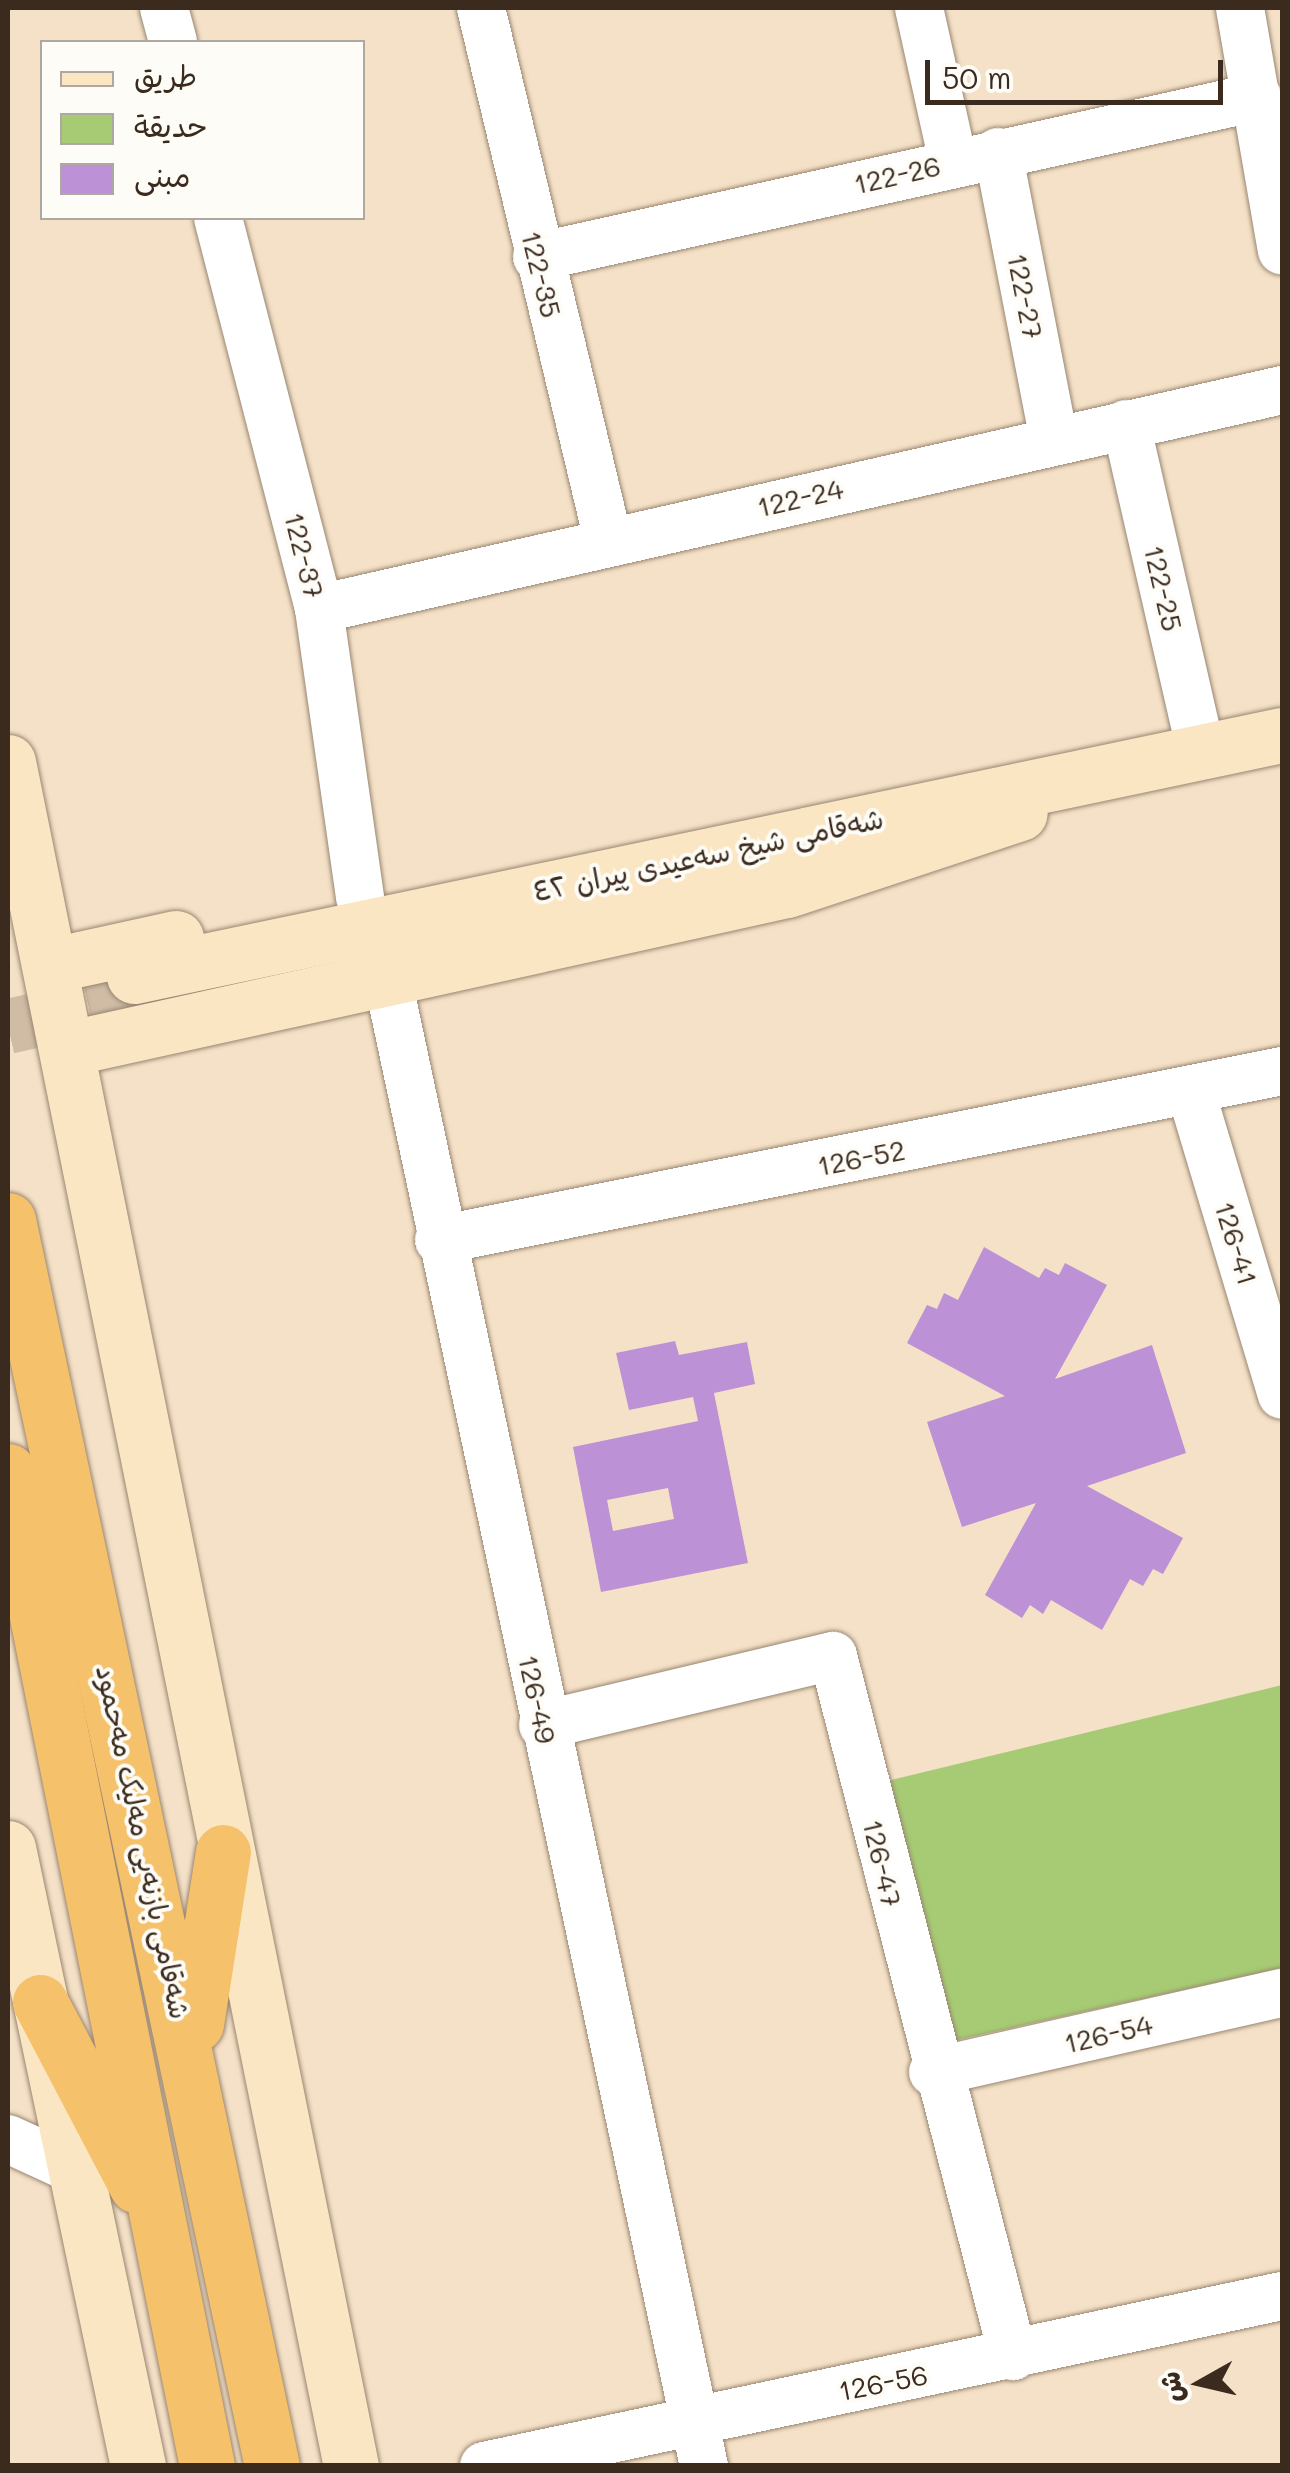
<!DOCTYPE html>
<meta charset="utf-8">
<style>
body{margin:0}
#map{position:relative;width:1290px;height:2473px;overflow:hidden;background:#f5e1c7;font-family:Mali,"Playpen Sans Arabic",sans-serif}
div>[style]{position:absolute}
.green>*{inset:0;background:#a7cb74}
.building>*{inset:0;background:#bc91d5}
.secondary-tunnel>*{height:55px;margin-top:-27.5px;transform-origin:0;background:repeating-linear-gradient(90deg,#d0bca5 0 55px,transparent 0 83px)}
.roads{filter:drop-shadow(0 0 2px #988672) drop-shadow(0 0 2px #988672)}
.minor>*{height:48px;margin:-24px;padding:0 24px;transform-origin:24px;border-radius:24px;background:#fff}
.secondary>*{height:55px;margin:-27.5px;padding:0 27.5px;transform-origin:27.5px;border-radius:27.5px;background:#fbe6c4}
.trunk>*{height:55px;margin:-27.5px;padding:0 27.5px;transform-origin:27.5px;border-radius:27.5px;background:#f5c16b}
span{translate:-50% -50%;white-space:nowrap;text-align:center;line-height:1.15;-webkit-text-stroke:8px #fdfcf7;paint-order:stroke}
.street-label{font-size:28px;color:#3b2a1e}
.frame{position:absolute;inset:0;border:10px solid #3b2a1e;pointer-events:none}
.legend{position:absolute;left:40px;top:40px;width:325px;height:180px;box-sizing:border-box;background:#fdfcf7;border:2px solid #afa8a0;margin:0;padding:12px 18px;list-style:none;font-size:30px;color:#3b2a1e}
.legend li{display:flex;align-items:center;gap:20px;height:50px}
.legend b{width:50px;border:2px solid #afa8a0}
.north{position:absolute;left:1150px;top:2333px;width:100px;height:100px;-webkit-text-stroke:8px #fdfcf7;paint-order:stroke;rotate:262deg;font-size:28px;font-weight:700;line-height:40px;text-align:center;color:#3b2a1e}
.north::after{content:'';display:block;margin:auto;width:35px;height:45px;background:#3b2a1e;clip-path:polygon(50% 0,100% 100%,50% 72%,0 100%)}
.scale{position:absolute;left:925px;top:60px;width:298px;height:45px;box-sizing:border-box;border:5px solid #3b2a1e;border-top:0;padding-left:12px;font-size:30px;line-height:35px;white-space:nowrap;color:#3b2a1e;-webkit-text-stroke:8px #fdfcf7;paint-order:stroke}
</style>
<div id="map">
<div class="green">
<div style="clip-path:polygon(1282px 1685px,1282px 1968px,952px 2041px,883px 1782px)"></div>
</div>
<div class="building">
<div style="clip-path:polygon(984px 1247px,1039px 1278px,1045px 1268px,1059px 1275px,1065px 1263px,1107px 1285px,1055px 1379px,1152px 1345px,1186px 1453px,1087px 1486px,1183px 1538px,1163px 1574px,1153px 1569px,1143px 1586px,1130px 1579px,1102px 1630px,1051px 1600px,1043px 1614px,1030px 1605px,1022px 1618px,985px 1595px,1036px 1503px,962px 1527px,927px 1422px,1005px 1396px,907px 1343px,927px 1305px,937px 1309px,944px 1293px,958px 1300px)"></div>
<div style="clip-path:polygon(evenodd,675px 1341px,679px 1355px,747px 1342px,755px 1384px,714px 1393px,748px 1563px,601px 1592px,573px 1447px,698px 1421px,693px 1397px,629px 1410px,616px 1353px,675px 1341px,668px 1488px,674px 1519px,613px 1531px,607px 1500px,668px 1488px)"></div>
</div>
<div class="secondary-tunnel">
<div style="left:8px;top:1026px;width:132px;rotate:-12.7deg"></div>
</div>
<div class="roads">
<div class="minor">
<div style="left:164px;top:8px;width:35px;rotate:75deg"></div>
<div style="left:481px;top:8px;width:547px;rotate:76.57deg"></div>
<div style="left:919px;top:8px;width:157px;rotate:77.5deg"></div>
<div style="left:1240px;top:8px;width:246px;rotate:80.2deg"></div>
<div style="left:998px;top:152px;width:294px;rotate:79deg"></div>
<div style="left:218px;top:218px;width:404px;rotate:75.5deg"></div>
<div style="left:319px;top:609px;width:292px;rotate:81.9deg"></div>
<div style="left:537px;top:257px;width:738px;rotate:-12.53deg"></div>
<div style="left:1126px;top:424px;width:335px;rotate:77.1deg"></div>
<div style="left:319px;top:609px;width:988px;rotate:-12.81deg"></div>
<div style="left:387px;top:976px;width:1523px;rotate:77.99deg"></div>
<div style="left:1191px;top:1092px;width:316px;rotate:73.3deg"></div>
<div style="left:439px;top:1240px;width:860px;rotate:-11.34deg"></div>
<div style="left:543px;top:1725px;width:298px;rotate:-13.4deg"></div>
<div style="left:833px;top:1656px;width:723px;rotate:75.58deg"></div>
<div style="left:933px;top:2072px;width:358px;rotate:-12.8deg"></div>
<div style="left:8px;top:2139px;width:77px;rotate:24.6deg"></div>
<div style="left:484px;top:2466px;width:816px;rotate:-12.03deg"></div>
</div>
<div class="secondary">
<div style="left:8px;top:762px;width:1738px;rotate:78.62deg"></div>
<div style="left:52px;top:965px;width:127px;rotate:-12.3deg"></div>
<div style="left:134px;top:976px;width:1173px;rotate:-11.86deg"></div>
<div style="left:70px;top:1048px;width:734px;rotate:-12.43deg"></div>
<div style="left:787px;top:890px;width:245px;rotate:-18.3deg"></div>
<div style="left:8px;top:1848px;width:632px;rotate:78.12deg"></div>
</div>
<div class="trunk">
<div style="left:8px;top:1220px;width:1274px;rotate:78.04deg"></div>
<div style="left:8px;top:1471px;width:1015px;rotate:78.69deg"></div>
<div style="left:40px;top:2002px;width:207px;rotate:62.3deg"></div>
<div style="left:196px;top:2024px;width:174px;rotate:-81.1deg"></div>
</div>
</div>
<div class="street-label">
<span style="left:897px;top:174px;rotate:-13deg">122-26</span>
<span style="left:542px;top:274px;rotate:76deg">122-35</span>
<span style="left:1026px;top:296px;rotate:79deg">122-27</span>
<span style="left:800px;top:497px;rotate:-13deg">122-24</span>
<span style="left:305px;top:555px;rotate:76deg">122-37</span>
<span style="left:1164px;top:588px;rotate:77deg">122-25</span>
<span style="left:708px;top:854px;rotate:-12deg">شەقامی شیخ سەعیدی پیران ٤٢</span>
<span style="left:861px;top:1157px;rotate:-11deg">126-52</span>
<span style="left:1237px;top:1243px;rotate:73deg">126-41</span>
<span style="left:538px;top:1699px;rotate:78deg">126-49</span>
<span style="left:144px;top:1842px;rotate:78deg">شەقامی بازنەیی مەلیک مەحمود</span>
<span style="left:883px;top:1863px;rotate:77deg">126-47</span>
<span style="left:1108px;top:2033px;rotate:-13deg">126-54</span>
<span style="left:883px;top:2382px;rotate:-11deg">126-56</span>
</div>
<div class="frame"></div>
<ul class="legend">
<li><b style="height:12px;background:#fbe6c4"></b>طريق</li>
<li><b style="height:28px;background:#a7cb74"></b>حديقة</li>
<li><b style="height:28px;background:#bc91d5"></b>مبنى</li>
</ul>
<div class="north">ش</div>
<div class="scale">50 m</div>
</div>
